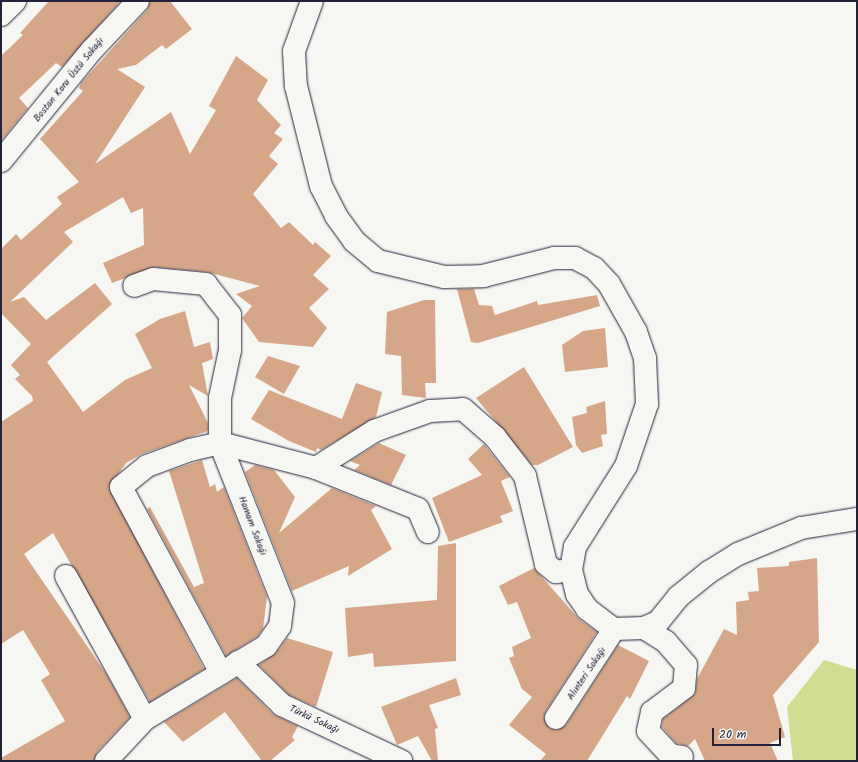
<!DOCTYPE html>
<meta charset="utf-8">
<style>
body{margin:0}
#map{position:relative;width:858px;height:762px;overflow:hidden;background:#f6f6f2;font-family:Kalam,sans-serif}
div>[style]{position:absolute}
.green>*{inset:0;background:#d1de91}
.building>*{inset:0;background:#d5a688}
.roads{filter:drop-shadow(0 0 1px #22223b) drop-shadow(0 0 1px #22223b)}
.street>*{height:22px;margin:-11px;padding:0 11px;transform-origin:11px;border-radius:11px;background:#f6f6f2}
span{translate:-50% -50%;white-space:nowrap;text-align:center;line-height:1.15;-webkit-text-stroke:4px #f6f6f2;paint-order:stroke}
.street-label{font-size:10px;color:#22223b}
.frame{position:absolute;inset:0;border:2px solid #22223b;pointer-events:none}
.scale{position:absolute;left:712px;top:728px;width:69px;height:18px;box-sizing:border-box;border:2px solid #22223b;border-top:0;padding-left:5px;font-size:12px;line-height:14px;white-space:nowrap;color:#22223b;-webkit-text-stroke:3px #f6f6f2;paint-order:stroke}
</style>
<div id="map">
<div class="green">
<div style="clip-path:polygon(824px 660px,857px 670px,857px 761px,793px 761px,787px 707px)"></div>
</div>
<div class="building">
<div style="clip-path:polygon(49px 1px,121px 1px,62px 67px,56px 63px,19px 98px,28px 108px,1px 141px,1px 56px,23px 35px,20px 33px)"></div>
<div style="clip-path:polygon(150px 1px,170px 1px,192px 29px,166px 49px,162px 45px,136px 65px,117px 69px,145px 87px,95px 164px,171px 112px,190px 154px,216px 110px,209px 106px,236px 56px,268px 80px,257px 100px,281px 125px,274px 133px,283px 139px,269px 156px,278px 164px,253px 194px,281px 228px,289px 222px,313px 245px,315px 242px,331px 256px,313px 275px,329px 289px,309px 308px,327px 328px,313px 347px,259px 342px,242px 318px,252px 306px,236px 294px,260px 286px,207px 272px,154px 267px,112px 283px,103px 263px,144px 245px,143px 208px,131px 213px,123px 197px,64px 232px,73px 242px,10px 302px,24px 297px,46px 320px,95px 283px,112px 304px,47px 362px,83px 412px,125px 380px,152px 368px,135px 334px,160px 319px,185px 311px,194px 347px,210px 342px,213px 359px,202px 363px,208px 396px,189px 385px,208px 423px,208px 431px,142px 454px,126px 463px,109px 487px,204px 669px,150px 702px,53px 533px,24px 554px,107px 675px,130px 717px,97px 752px,94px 761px,1px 761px,1px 758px,65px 721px,41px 680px,50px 674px,23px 630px,1px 644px,1px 422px,33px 401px,32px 396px,15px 379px,20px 375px,11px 365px,31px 344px,1px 313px,1px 249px,16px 234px,21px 240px,62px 204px,57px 197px,79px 182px,40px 139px,83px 91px,79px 88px,81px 83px,147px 10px)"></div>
<div style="clip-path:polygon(457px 289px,474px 289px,479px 305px,492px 306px,495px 315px,537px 301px,538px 305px,597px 295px,600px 306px,478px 343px,471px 342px)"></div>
<div style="clip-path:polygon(424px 300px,435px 300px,436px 383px,425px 383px,426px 398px,402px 395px,401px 356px,385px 354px,387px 312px)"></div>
<div style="clip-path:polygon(605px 328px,608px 367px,565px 372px,562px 345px,583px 331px)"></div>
<div style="clip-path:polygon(268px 356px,300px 366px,284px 394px,255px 377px)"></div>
<div style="clip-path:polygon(524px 367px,573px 447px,538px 465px,532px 465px,476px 398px)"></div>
<div style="clip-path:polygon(356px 383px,382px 392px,376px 417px,321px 450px,317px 448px,316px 452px,289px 441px,251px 419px,269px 390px,342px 419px)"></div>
<div style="clip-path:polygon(605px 401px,607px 434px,601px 435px,603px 446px,582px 453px,576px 445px,572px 417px,587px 413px,586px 407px)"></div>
<div style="clip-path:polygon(379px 443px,406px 455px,391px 485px,354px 470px,360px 465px,350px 461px)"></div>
<div style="clip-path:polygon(484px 444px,510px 477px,501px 481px,513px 511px,500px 516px,503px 522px,449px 542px,432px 498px,482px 475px,468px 459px)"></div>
<div style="clip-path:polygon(202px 460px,210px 487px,215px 484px,217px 492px,224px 487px,267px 597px,263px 629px,257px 637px,226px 656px,147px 509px,150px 507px,194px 587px,204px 583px,169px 471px)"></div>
<div style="clip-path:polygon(255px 465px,274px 470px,295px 497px,279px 533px,332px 488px,376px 506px,371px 510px,392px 549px,348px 576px,349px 566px,292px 591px,245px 472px)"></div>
<div style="clip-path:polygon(456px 543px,456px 661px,374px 667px,373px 653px,348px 657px,345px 608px,437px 600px,438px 546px)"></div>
<div style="clip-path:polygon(817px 558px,819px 642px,773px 695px,785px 737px,770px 743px,778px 761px,705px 761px,695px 739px,688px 746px,676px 743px,662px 727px,663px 719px,695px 694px,697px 679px,724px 629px,737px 635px,736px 602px,749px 600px,748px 592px,759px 591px,757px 568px,789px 566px,789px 562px)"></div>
<div style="clip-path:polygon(534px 568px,579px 619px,597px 632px,546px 711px,544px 718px,549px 728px,556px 730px,566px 725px,618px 645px,649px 661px,630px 699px,627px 696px,587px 761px,540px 761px,546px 754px,509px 725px,532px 697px,522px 689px,509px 658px,514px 656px,512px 647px,531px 638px,517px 602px,508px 605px,499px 586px)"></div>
<div style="clip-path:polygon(287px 638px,333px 652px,316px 707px,289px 695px,259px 665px,276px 653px)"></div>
<div style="clip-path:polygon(237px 678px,273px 714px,298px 726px,292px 737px,295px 740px,270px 761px,262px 761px,225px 712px,183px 742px,164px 722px)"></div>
<div style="clip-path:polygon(456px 678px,461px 695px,429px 705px,438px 728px,435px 729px,438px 761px,432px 761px,418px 736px,397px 745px,381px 707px)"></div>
</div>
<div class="roads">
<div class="street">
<div style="left:312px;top:1px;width:53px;rotate:109.8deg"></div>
<div style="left:294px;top:51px;width:35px;rotate:87deg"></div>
<div style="left:296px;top:86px;width:103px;rotate:76deg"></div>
<div style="left:321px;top:186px;width:34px;rotate:63deg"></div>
<div style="left:336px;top:216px;width:31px;rotate:54deg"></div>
<div style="left:354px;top:241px;width:31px;rotate:40deg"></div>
<div style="left:378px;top:261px;width:68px;rotate:13.6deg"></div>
<div style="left:444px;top:277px;width:39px;rotate:-1deg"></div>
<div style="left:483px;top:276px;width:73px;rotate:-14.2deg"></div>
<div style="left:554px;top:258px;width:21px"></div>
<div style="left:575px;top:258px;width:21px;rotate:28deg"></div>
<div style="left:594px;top:268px;width:22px;rotate:47deg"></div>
<div style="left:609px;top:284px;width:55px;rotate:60.6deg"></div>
<div style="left:636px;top:332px;width:28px;rotate:71deg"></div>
<div style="left:645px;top:358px;width:46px;rotate:87.5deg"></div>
<div style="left:647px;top:404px;width:65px;rotate:108.7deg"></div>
<div style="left:626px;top:466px;width:96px;rotate:122.2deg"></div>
<div style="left:575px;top:547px;width:23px;rotate:100deg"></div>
<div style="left:571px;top:570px;width:25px;rotate:76deg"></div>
<div style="left:577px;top:594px;width:18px;rotate:56deg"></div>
<div style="left:587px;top:609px;width:34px;rotate:37deg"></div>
<div style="left:614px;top:629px;width:30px;rotate:-2deg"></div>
<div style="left:644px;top:628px;width:15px;rotate:-23deg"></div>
<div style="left:658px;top:622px;width:32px;rotate:-51deg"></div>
<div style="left:678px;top:597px;width:40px;rotate:-39deg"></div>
<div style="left:709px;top:572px;width:34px;rotate:-32deg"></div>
<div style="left:738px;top:554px;width:68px;rotate:-22.4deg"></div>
<div style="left:801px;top:528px;width:57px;rotate:-9.1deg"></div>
<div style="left:1px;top:15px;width:20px;rotate:-45deg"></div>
<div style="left:1px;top:161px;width:144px;rotate:-50.7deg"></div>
<div style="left:92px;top:50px;width:67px;rotate:-46.8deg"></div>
<div style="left:316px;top:468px;width:110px;rotate:21.9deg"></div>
<div style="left:418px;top:509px;width:25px;rotate:67deg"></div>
<div style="left:66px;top:576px;width:163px;rotate:61.1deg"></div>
<div style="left:644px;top:628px;width:26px;rotate:32deg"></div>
<div style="left:666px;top:642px;width:30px;rotate:49deg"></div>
<div style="left:686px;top:665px;width:23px;rotate:95deg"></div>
<div style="left:684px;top:688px;width:40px;rotate:143deg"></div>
<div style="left:652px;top:712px;width:19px;rotate:102deg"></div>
<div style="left:648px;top:731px;width:33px;rotate:47deg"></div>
<div style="left:670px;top:755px;width:12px;rotate:9deg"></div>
<div style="left:238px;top:662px;width:62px;rotate:44.3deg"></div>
<div style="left:282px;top:705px;width:132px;rotate:25.2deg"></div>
<div style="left:221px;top:673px;width:211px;rotate:-118.3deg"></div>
<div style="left:121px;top:487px;width:33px;rotate:-39deg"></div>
<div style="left:147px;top:466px;width:46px;rotate:-20.4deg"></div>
<div style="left:190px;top:450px;width:31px;rotate:-13deg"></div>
<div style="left:220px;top:443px;width:99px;rotate:14.6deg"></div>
<div style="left:316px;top:468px;width:69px;rotate:-32.5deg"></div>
<div style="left:374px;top:431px;width:59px;rotate:-19.7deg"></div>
<div style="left:430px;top:411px;width:33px;rotate:-3deg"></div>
<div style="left:463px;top:409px;width:43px;rotate:41.2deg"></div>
<div style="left:495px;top:437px;width:49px;rotate:52.4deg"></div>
<div style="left:525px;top:476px;width:90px;rotate:76.6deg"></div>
<div style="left:546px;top:564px;width:13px;rotate:39deg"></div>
<div style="left:556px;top:572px;width:15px;rotate:-8deg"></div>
<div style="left:556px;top:718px;width:106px;rotate:-56.9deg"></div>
<div style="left:106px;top:761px;width:57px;rotate:-47.1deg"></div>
<div style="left:145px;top:719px;width:141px;rotate:-31.1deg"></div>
<div style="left:266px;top:646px;width:24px;rotate:-55deg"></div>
<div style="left:280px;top:626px;width:23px;rotate:-83deg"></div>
<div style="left:283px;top:603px;width:172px;rotate:-111.5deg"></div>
<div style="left:220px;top:443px;width:45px;rotate:-90deg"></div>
<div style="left:220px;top:398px;width:49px;rotate:-78.2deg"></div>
<div style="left:230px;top:350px;width:35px;rotate:-90deg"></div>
<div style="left:230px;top:315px;width:39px;rotate:-128deg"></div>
<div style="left:206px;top:284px;width:53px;rotate:-174.6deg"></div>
<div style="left:153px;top:279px;width:20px;rotate:160deg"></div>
</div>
</div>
<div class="street-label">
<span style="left:69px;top:80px;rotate:-51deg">Bostan Koru Üstü Sokağı</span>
<span style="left:252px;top:526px;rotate:69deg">Hamam Sokağı</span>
<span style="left:587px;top:674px;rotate:-56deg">Alınteri Sokağı</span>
<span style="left:314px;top:720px;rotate:25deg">Türkü Sokağı</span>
</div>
<div class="frame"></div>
<div class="scale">20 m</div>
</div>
